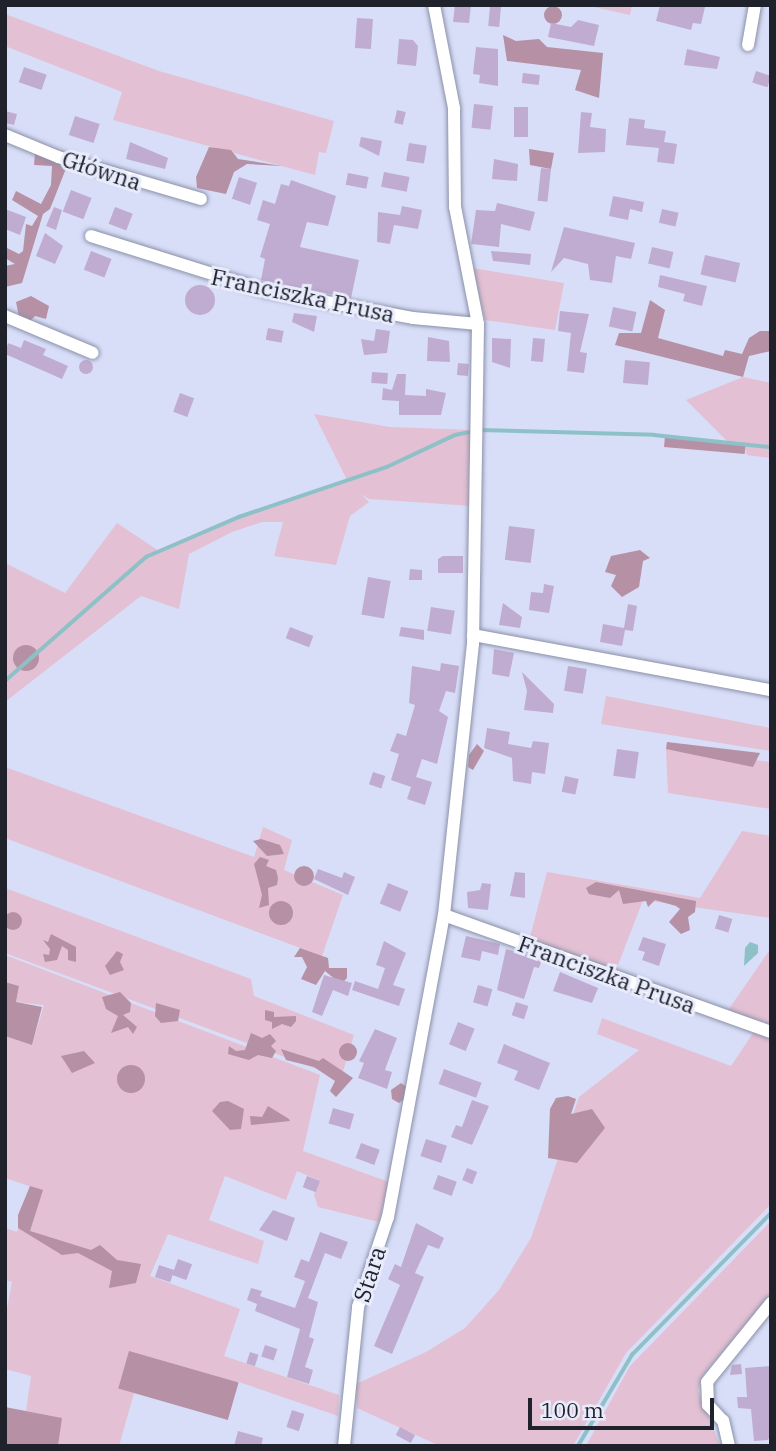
<!DOCTYPE html>
<meta charset="utf-8">
<style>
body{margin:0}
#map{position:relative;width:776px;height:1451px;overflow:hidden;background:#d8def8;font-family:"IBM Plex Serif",serif}
div>[style]{position:absolute}
.green>*{inset:0;background:#e3c0d3}
.forest>*{inset:0;background:#b690a5;transform-origin:0 0}
.round{border-radius:50%}
.water>*{inset:0;background:#8ec1c7}
.stream>*{height:3.5px;margin:-1.75px;padding:0 1.75px;transform-origin:1.75px;border-radius:1.75px;background:#8ec1c7}
.building>*{inset:0;background:#c0acd0;transform-origin:0 0}
.roads{filter:drop-shadow(0 0 2px #8b90a8) drop-shadow(0 0 2px #8b90a8)}
.minor>*{height:12px;margin:-6px;padding:0 6px;transform-origin:6px;border-radius:6px;background:#fff}
span{translate:-50% -50%;white-space:nowrap;text-align:center;line-height:1.15;-webkit-text-stroke:6px #e8ebfb;paint-order:stroke}
.street-label{font-size:23px;color:#1f212b}
.frame{position:absolute;inset:0;border:7px solid #1f212b;pointer-events:none}
.scale{position:absolute;left:528px;top:1398px;width:186px;height:32px;box-sizing:border-box;border:4px solid #1f212b;border-top:0;padding-left:9px;font-size:21px;line-height:24px;white-space:nowrap;color:#1f212b;-webkit-text-stroke:5px #e8ebfb;paint-order:stroke}
</style>
<div id="map">
<div class="green">
<div style="clip-path:polygon(585px 5px,632px 5px,630px 15px)"></div>
<div style="clip-path:polygon(5px 14px,159px 71px,334px 121px,326px 153px,319px 152px,315px 175px,113px 120px,122px 92px,5px 46px)"></div>
<div style="clip-path:polygon(472px 268px,564px 283px,555px 330px,485px 320px)"></div>
<div style="clip-path:polygon(743px 377px,771px 383px,771px 458px,747px 455px,744px 443px,728px 442px,686px 400px)"></div>
<div style="clip-path:polygon(314px 414px,390px 427px,473px 430px,472px 506px,369px 499px,361px 494px,369px 502px,350px 516px,336px 565px,274px 556px,283px 522px,262px 522px,232px 532px,189px 554px,179px 609px,141px 596px,5px 702px,5px 563px,65px 593px,117px 523px,159px 551px,218px 525px,348px 482px)"></div>
<div style="clip-path:polygon(606px 696px,771px 728px,771px 751px,601px 724px)"></div>
<div style="clip-path:polygon(666px 749px,771px 762px,771px 809px,668px 793px)"></div>
<div style="clip-path:polygon(5px 767px,254px 857px,263px 827px,292px 840px,284px 870px,343px 895px,322px 956px,5px 838px)"></div>
<div style="clip-path:polygon(742px 831px,771px 836px,771px 918px,643px 900px,615px 973px,529px 941px,547px 872px,700px 898px)"></div>
<div style="clip-path:polygon(5px 888px,251px 979px,254px 996px,354px 1035px,341px 1078px,5px 953px)"></div>
<div style="clip-path:polygon(771px 948px,771px 1024px,728px 1011px,731px 1006px)"></div>
<div style="clip-path:polygon(5px 955px,320px 1075px,303px 1151px,389px 1182px,379px 1222px,318px 1207px,314px 1195px,320px 1181px,297px 1171px,286px 1200px,225px 1176px,209px 1220px,264px 1241px,258px 1264px,168px 1234px,150px 1276px,240px 1309px,224px 1356px,339px 1395px,338px 1416px,239px 1382px,121px 1389px,134px 1393px,119px 1446px,58px 1446px,61px 1418px,26px 1411px,31px 1376px,5px 1369px,5px 1319px,12px 1282px,5px 1280px,5px 1228px,17px 1232px,32px 1187px,5px 1178px,5px 1036px,32px 1045px,44px 1005px,16px 1002px,19px 986px,5px 982px)"></div>
<div style="clip-path:polygon(602px 1018px,731px 1066px,755px 1030px,771px 1034px,771px 1204px,626px 1353px,573px 1446px,440px 1446px,357px 1408px,356px 1384px,426px 1352px,465px 1328px,499px 1290px,531px 1238px,579px 1097px,639px 1050px,597px 1034px)"></div>
<div style="clip-path:polygon(771px 1221px,771px 1294px,703px 1375px,698px 1391px,720px 1446px,586px 1446px,630px 1366px)"></div>
</div>
<div class="forest">
<div class="round" style="left:544px;top:6px;width:18px;height:18px"></div>
<div style="clip-path:polygon(503px 35px,516px 41px,539px 39px,547px 47px,603px 53px,599px 98px,575px 90px,581px 70px,507px 61px)"></div>
<div style="clip-path:polygon(209px 147px,231px 150px,238px 159px,282px 166px,247px 164px,234px 172px,226px 194px,197px 188px,196px 177px)"></div>
<div style="clip-path:polygon(529px 149px,554px 153px,551px 169px,530px 165px)"></div>
<div style="clip-path:polygon(35px 153px,67px 166px,50px 209px,43px 214px,22px 283px,5px 287px,5px 266px,15px 264px,5px 258px,5px 247px,19px 254px,23px 251px,26px 224px,32px 226px,38px 216px,12px 200px,16px 191px,41px 204px,51px 185px,52px 166px,34px 165px)"></div>
<div style="clip-path:polygon(31px 296px,49px 306px,46px 319px,35px 316px,30px 321px,19px 317px,16px 302px)"></div>
<div style="clip-path:polygon(650px 300px,665px 310px,658px 338px,723px 356px,725px 350px,742px 354px,749px 338px,760px 331px,771px 331px,771px 351px,749px 356px,743px 377px,615px 345px,619px 333px,641px 333px)"></div>
<div style="left:665px;top:436px;width:81px;height:11px;rotate:5deg"></div>
<div style="clip-path:polygon(640px 550px,650px 558px,643px 561px,639px 587px,622px 597px,611px 586px,616px 575px,605px 572px,611px 556px)"></div>
<div class="round" style="left:13px;top:645px;width:26px;height:26px"></div>
<div style="clip-path:polygon(667px 742px,760px 753px,753px 767px,666px 749px)"></div>
<div style="clip-path:polygon(477px 744px,484px 751px,473px 770px,468px 767px,469px 755px)"></div>
<div style="clip-path:polygon(261px 839px,280px 845px,284px 854px,267px 856px,253px 841px)"></div>
<div style="clip-path:polygon(260px 857px,269px 860px,266px 866px,276px 870px,278px 878px,277px 885px,268px 888px,269px 905px,259px 908px,262px 895px,254px 864px)"></div>
<div class="round" style="left:294px;top:866px;width:20px;height:20px"></div>
<div style="clip-path:polygon(596px 882px,696px 901px,695px 912px,688px 917px,690px 930px,681px 934px,669px 922px,680px 909px,676px 906px,655px 900px,648px 907px,646px 901px,623px 904px,619px 890px,610px 898px,589px 894px,586px 888px)"></div>
<div class="round" style="left:269px;top:901px;width:24px;height:24px"></div>
<div class="round" style="left:4px;top:912px;width:18px;height:18px"></div>
<div style="clip-path:polygon(51px 934px,76px 947px,76px 962px,68px 960px,68px 950px,62px 946px,57px 960px,45px 962px,43px 954px,49px 955px,50px 949px,43px 940px,48px 942px)"></div>
<div style="clip-path:polygon(300px 948px,328px 958px,329px 968px,347px 968px,347px 978px,341px 984px,325px 971px,316px 985px,301px 979px,307px 967px,302px 957px,294px 957px)"></div>
<div style="clip-path:polygon(117px 951px,123px 954px,120px 962px,124px 970px,110px 975px,105px 966px)"></div>
<div style="clip-path:polygon(5px 982px,19px 986px,16px 1002px,42px 1007px,32px 1045px,5px 1036px)"></div>
<div style="clip-path:polygon(120px 992px,131px 1003px,130px 1012px,123px 1015px,137px 1027px,133px 1034px,128px 1027px,111px 1033px,118px 1016px,106px 1009px,102px 997px)"></div>
<div style="clip-path:polygon(156px 1003px,180px 1010px,178px 1021px,161px 1023px,155px 1016px)"></div>
<div style="clip-path:polygon(265px 1010px,274px 1012px,274px 1017px,296px 1016px,296px 1021px,291px 1027px,282px 1024px,272px 1029px,272px 1022px,265px 1020px)"></div>
<div style="clip-path:polygon(251px 1033px,262px 1038px,270px 1034px,276px 1041px,271px 1046px,276px 1051px,272px 1058px,258px 1055px,249px 1060px,228px 1054px,229px 1046px,236px 1051px,245px 1050px)"></div>
<div class="round" style="left:339px;top:1043px;width:18px;height:18px"></div>
<div style="clip-path:polygon(281px 1049px,319px 1061px,323px 1058px,353px 1078px,336px 1097px,330px 1091px,335px 1081px,314px 1067px,286px 1060px)"></div>
<div style="clip-path:polygon(84px 1051px,95px 1063px,72px 1073px,61px 1056px)"></div>
<div class="round" style="left:117px;top:1065px;width:28px;height:28px"></div>
<div style="clip-path:polygon(401px 1083px,407px 1087px,406px 1098px,399px 1103px,392px 1099px,391px 1090px)"></div>
<div style="clip-path:polygon(568px 1096px,576px 1099px,571px 1114px,592px 1109px,605px 1128px,577px 1163px,548px 1158px,550px 1109px,556px 1098px)"></div>
<div style="clip-path:polygon(228px 1101px,244px 1109px,241px 1129px,230px 1130px,212px 1111px,220px 1102px)"></div>
<div style="clip-path:polygon(268px 1106px,289px 1119px,290px 1121px,251px 1125px,250px 1116px,262px 1117px)"></div>
<div style="clip-path:polygon(30px 1186px,43px 1190px,30px 1231px,91px 1250px,100px 1245px,117px 1260px,141px 1264px,136px 1283px,109px 1288px,112px 1271px,78px 1253px,62px 1255px,18px 1228px,18px 1215px)"></div>
<div style="left:129px;top:1351px;width:114px;height:39px;rotate:16deg"></div>
<div style="clip-path:polygon(5px 1407px,62px 1418px,58px 1446px,5px 1446px)"></div>
</div>
<div class="water">
<div style="clip-path:polygon(750px 942px,758px 945px,758px 953px,744px 966px,745px 948px)"></div>
</div>
<div class="stream">
<div style="left:5px;top:681px;width:188px;rotate:-41.3deg"></div>
<div style="left:146px;top:557px;width:101px;rotate:-23.3deg"></div>
<div style="left:239px;top:517px;width:156px;rotate:-18.7deg"></div>
<div style="left:387px;top:467px;width:75px;rotate:-25.2deg"></div>
<div style="left:455px;top:435px;width:25px;rotate:-11deg"></div>
<div style="left:480px;top:430px;width:174px;rotate:1.6deg"></div>
<div style="left:654px;top:435px;width:118px;rotate:5.9deg"></div>
<div style="left:578px;top:1446px;width:106px;rotate:-59.3deg"></div>
<div style="left:632px;top:1355px;width:199px;rotate:-45.6deg"></div>
</div>
<div class="building">
<div style="clip-path:polygon(455px 5px,471px 5px,469px 23px,453px 22px)"></div>
<div style="clip-path:polygon(660px 5px,696px 5px,705px 7px,701px 24px,693px 23px,691px 30px,656px 21px)"></div>
<div style="left:490px;top:6px;width:11px;height:20px;rotate:5deg"></div>
<div style="left:357px;top:18px;width:16px;height:30px;rotate:4deg"></div>
<div style="clip-path:polygon(578px 20px,599px 25px,594px 46px,548px 37px,551px 23px,571px 27px)"></div>
<div style="clip-path:polygon(399px 39px,413px 40px,418px 46px,416px 66px,397px 64px)"></div>
<div style="clip-path:polygon(476px 47px,498px 49px,498px 86px,479px 83px,480px 75px,473px 74px)"></div>
<div style="clip-path:polygon(687px 49px,720px 57px,717px 69px,684px 65px)"></div>
<div style="left:24px;top:67px;width:24px;height:16px;rotate:19deg"></div>
<div style="left:756px;top:71px;width:16px;height:12px;rotate:18deg"></div>
<div style="left:523px;top:73px;width:17px;height:10px;rotate:7deg"></div>
<div style="left:474px;top:104px;width:19px;height:24px;rotate:6deg"></div>
<div style="left:514px;top:107px;width:14px;height:30px"></div>
<div style="left:397px;top:110px;width:9px;height:13px;rotate:13deg"></div>
<div style="clip-path:polygon(5px 111px,17px 114px,14px 125px,5px 123px)"></div>
<div style="clip-path:polygon(581px 112px,592px 113px,590px 127px,606px 129px,605px 152px,578px 153px)"></div>
<div style="left:75px;top:116px;width:26px;height:20px;rotate:18deg"></div>
<div style="clip-path:polygon(629px 118px,645px 120px,644px 128px,666px 131px,664px 142px,677px 144px,674px 164px,657px 162px,659px 148px,626px 145px)"></div>
<div style="clip-path:polygon(361px 137px,382px 141px,379px 156px,359px 146px)"></div>
<div style="clip-path:polygon(130px 142px,168px 158px,165px 169px,126px 159px)"></div>
<div style="left:409px;top:143px;width:18px;height:18px;rotate:9deg"></div>
<div style="clip-path:polygon(494px 159px,518px 164px,517px 181px,492px 179px)"></div>
<div style="left:541px;top:168px;width:10px;height:33px;rotate:6deg"></div>
<div style="left:384px;top:172px;width:26px;height:15px;rotate:11deg"></div>
<div style="left:348px;top:173px;width:21px;height:12px;rotate:11deg"></div>
<div style="left:239px;top:177px;width:19px;height:23px;rotate:18deg"></div>
<div style="clip-path:polygon(291px 180px,336px 196px,328px 226px,307px 222px,300px 247px,359px 260px,351px 298px,261px 280px,265px 259px,260px 257px,270px 224px,257px 220px,263px 200px,275px 204px,281px 184px,289px 186px)"></div>
<div style="left:71px;top:190px;width:22px;height:23px;rotate:21deg"></div>
<div style="clip-path:polygon(613px 196px,644px 202px,642px 212px,630px 209px,628px 220px,609px 216px)"></div>
<div style="clip-path:polygon(497px 203px,535px 212px,530px 231px,501px 224px,499px 247px,471px 244px,476px 210px,495px 211px)"></div>
<div style="clip-path:polygon(402px 206px,422px 210px,418px 229px,394px 225px,390px 244px,377px 242px,378px 212px,400px 215px)"></div>
<div style="clip-path:polygon(54px 207px,62px 210px,56px 230px,46px 226px)"></div>
<div style="left:115px;top:207px;width:19px;height:18px;rotate:21deg"></div>
<div style="clip-path:polygon(5px 209px,26px 217px,20px 235px,5px 229px)"></div>
<div style="left:662px;top:209px;width:17px;height:14px;rotate:13deg"></div>
<div style="clip-path:polygon(564px 227px,635px 243px,631px 259px,616px 256px,612px 283px,590px 280px,588px 264px,564px 258px,551px 272px)"></div>
<div style="clip-path:polygon(45px 233px,63px 246px,55px 264px,36px 256px)"></div>
<div style="left:652px;top:247px;width:22px;height:17px;rotate:13deg"></div>
<div style="left:91px;top:251px;width:22px;height:20px;rotate:21deg"></div>
<div style="clip-path:polygon(491px 251px,531px 254px,530px 265px,493px 261px)"></div>
<div style="left:705px;top:255px;width:36px;height:20px;rotate:13deg"></div>
<div style="clip-path:polygon(660px 275px,707px 286px,702px 306px,683px 301px,685px 294px,658px 287px)"></div>
<div class="round" style="left:185px;top:285px;width:30px;height:30px"></div>
<div style="left:613px;top:307px;width:24px;height:20px;rotate:12deg"></div>
<div style="clip-path:polygon(560px 311px,589px 314px,580px 352px,587px 353px,584px 373px,567px 371px,571px 333px,558px 331px)"></div>
<div style="clip-path:polygon(294px 313px,317px 316px,314px 332px,292px 322px)"></div>
<div style="left:268px;top:328px;width:16px;height:12px;rotate:11deg"></div>
<div style="clip-path:polygon(376px 329px,390px 331px,387px 353px,364px 355px,361px 339px,374px 341px)"></div>
<div style="clip-path:polygon(428px 337px,449px 341px,450px 362px,427px 361px)"></div>
<div style="clip-path:polygon(492px 338px,511px 339px,510px 368px,492px 362px)"></div>
<div style="left:533px;top:338px;width:12px;height:23px;rotate:5deg"></div>
<div style="clip-path:polygon(24px 340px,46px 349px,43px 355px,68px 366px,62px 379px,5px 354px,8px 343px,21px 348px)"></div>
<div class="round" style="left:79px;top:360px;width:14px;height:14px"></div>
<div style="left:625px;top:360px;width:25px;height:23px;rotate:5deg"></div>
<div style="left:458px;top:363px;width:11px;height:12px;rotate:5deg"></div>
<div style="left:372px;top:372px;width:16px;height:11px;rotate:4deg"></div>
<div style="clip-path:polygon(397px 374px,406px 374px,405px 395px,426px 396px,426px 389px,446px 393px,441px 415px,399px 415px,399px 401px,382px 400px,383px 388px,392px 390px)"></div>
<div style="left:180px;top:393px;width:15px;height:20px;rotate:20deg"></div>
<div style="left:509px;top:526px;width:26px;height:34px;rotate:7deg"></div>
<div style="clip-path:polygon(443px 556px,463px 556px,463px 573px,438px 573px,438px 559px)"></div>
<div style="clip-path:polygon(410px 569px,422px 570px,422px 580px,409px 580px)"></div>
<div style="left:368px;top:577px;width:23px;height:38px;rotate:10deg"></div>
<div style="clip-path:polygon(544px 584px,554px 586px,549px 613px,529px 610px,531px 592px,543px 593px)"></div>
<div style="clip-path:polygon(503px 603px,522px 617px,520px 628px,499px 625px)"></div>
<div style="clip-path:polygon(628px 604px,637px 606px,633px 631px,625px 630px,622px 646px,600px 642px,603px 624px,624px 628px)"></div>
<div style="left:431px;top:607px;width:24px;height:24px;rotate:9deg"></div>
<div style="left:290px;top:627px;width:25px;height:12px;rotate:21deg"></div>
<div style="clip-path:polygon(401px 627px,424px 630px,424px 640px,399px 636px)"></div>
<div style="clip-path:polygon(494px 649px,514px 653px,509px 677px,492px 674px)"></div>
<div style="clip-path:polygon(441px 663px,459px 666px,455px 693px,446px 691px,439px 711px,448px 717px,437px 764px,422px 759px,416px 777px,432px 782px,425px 805px,407px 799px,411px 787px,391px 780px,399px 754px,390px 751px,397px 733px,406px 736px,415px 705px,409px 703px,412px 666px,440px 671px)"></div>
<div style="left:568px;top:666px;width:19px;height:25px;rotate:9deg"></div>
<div style="clip-path:polygon(522px 672px,554px 704px,553px 713px,524px 710px,527px 691px)"></div>
<div style="clip-path:polygon(487px 728px,510px 732px,508px 744px,531px 748px,533px 741px,549px 743px,545px 774px,532px 772px,531px 784px,513px 781px,512px 758px,484px 748px)"></div>
<div style="left:617px;top:749px;width:22px;height:27px;rotate:8deg"></div>
<div style="left:373px;top:772px;width:13px;height:13px;rotate:18deg"></div>
<div style="left:565px;top:776px;width:14px;height:16px;rotate:12deg"></div>
<div style="clip-path:polygon(318px 869px,342px 878px,344px 872px,355px 877px,348px 895px,314px 879px)"></div>
<div style="clip-path:polygon(515px 872px,525px 873px,525px 898px,510px 896px)"></div>
<div style="left:388px;top:883px;width:22px;height:22px;rotate:22deg"></div>
<div style="clip-path:polygon(482px 883px,491px 884px,488px 910px,468px 908px,467px 892px,480px 890px)"></div>
<div style="left:719px;top:915px;width:14px;height:14px;rotate:17deg"></div>
<div style="clip-path:polygon(466px 936px,500px 944px,498px 955px,482px 951px,480px 961px,461px 957px)"></div>
<div style="clip-path:polygon(643px 937px,666px 944px,659px 966px,642px 960px,645px 952px,638px 950px)"></div>
<div style="clip-path:polygon(384px 941px,406px 953px,393px 985px,405px 989px,399px 1006px,352px 990px,355px 981px,378px 989px,385px 968px,376px 965px)"></div>
<div style="clip-path:polygon(506px 949px,542px 959px,539px 968px,534px 967px,524px 999px,497px 990px)"></div>
<div style="clip-path:polygon(560px 972px,598px 988px,592px 1003px,553px 991px)"></div>
<div style="clip-path:polygon(324px 975px,352px 983px,348px 996px,333px 990px,322px 1016px,312px 1012px)"></div>
<div style="left:478px;top:985px;width:15px;height:18px;rotate:16deg"></div>
<div style="left:516px;top:1002px;width:13px;height:14px;rotate:18deg"></div>
<div style="left:458px;top:1022px;width:18px;height:24px;rotate:22deg"></div>
<div style="clip-path:polygon(375px 1029px,397px 1038px,387px 1064px,385px 1070px,392px 1072px,387px 1089px,358px 1078px,364px 1063px,359px 1061px)"></div>
<div style="clip-path:polygon(504px 1044px,550px 1063px,539px 1090px,514px 1080px,518px 1071px,497px 1063px)"></div>
<div style="left:444px;top:1069px;width:40px;height:16px;rotate:20deg"></div>
<div style="clip-path:polygon(472px 1100px,489px 1106px,472px 1145px,451px 1137px,456px 1125px,462px 1127px)"></div>
<div style="left:333px;top:1108px;width:22px;height:16px;rotate:16deg"></div>
<div style="left:426px;top:1139px;width:22px;height:18px;rotate:18deg"></div>
<div style="left:361px;top:1143px;width:20px;height:16px;rotate:20deg"></div>
<div style="left:467px;top:1168px;width:11px;height:13px;rotate:22deg"></div>
<div style="left:438px;top:1175px;width:20px;height:15px;rotate:20deg"></div>
<div style="left:307px;top:1176px;width:14px;height:12px;rotate:21deg"></div>
<div style="clip-path:polygon(273px 1210px,295px 1218px,287px 1241px,259px 1230px)"></div>
<div style="clip-path:polygon(416px 1223px,444px 1238px,439px 1249px,428px 1245px,415px 1273px,424px 1277px,392px 1354px,374px 1346px,400px 1285px,388px 1279px,395px 1264px,401px 1267px)"></div>
<div style="clip-path:polygon(320px 1232px,348px 1242px,341px 1259px,325px 1253px,308px 1298px,318px 1302px,309px 1337px,314px 1339px,305px 1367px,313px 1370px,309px 1384px,287px 1377px,300px 1329px,255px 1311px,257px 1304px,247px 1300px,251px 1288px,262px 1291px,260px 1296px,295px 1308px,305px 1281px,294px 1277px,301px 1259px,309px 1262px)"></div>
<div style="left:178px;top:1259px;width:15px;height:17px;rotate:20deg"></div>
<div style="left:159px;top:1265px;width:16px;height:13px;rotate:18deg"></div>
<div style="left:265px;top:1345px;width:13px;height:12px;rotate:18deg"></div>
<div style="left:250px;top:1352px;width:9px;height:12px;rotate:18deg"></div>
<div style="clip-path:polygon(741px 1364px,742px 1374px,730px 1375px,732px 1365px)"></div>
<div style="clip-path:polygon(770px 1366px,770px 1436px,768px 1440px,754px 1441px,751px 1409px,738px 1408px,737px 1397px,747px 1397px,745px 1368px)"></div>
<div style="left:292px;top:1410px;width:13px;height:18px;rotate:18deg"></div>
<div style="left:400px;top:1427px;width:17px;height:9px;rotate:28deg"></div>
<div style="clip-path:polygon(238px 1431px,263px 1438px,261px 1446px,234px 1446px)"></div>
</div>
<div class="roads">
<div class="minor">
<div style="left:748px;top:45px;width:41px;rotate:-80.1deg"></div>
<div style="left:5px;top:135px;width:57px;rotate:22.5deg"></div>
<div style="left:58px;top:157px;width:149px;rotate:16.4deg"></div>
<div style="left:91px;top:236px;width:184px;rotate:17.4deg"></div>
<div style="left:267px;top:291px;width:148px;rotate:10.5deg"></div>
<div style="left:413px;top:318px;width:65px;rotate:5.3deg"></div>
<div style="left:5px;top:316px;width:95px;rotate:22.8deg"></div>
<div style="left:473px;top:635px;width:303px;rotate:10.5deg"></div>
<div style="left:444px;top:915px;width:347px;rotate:19.7deg"></div>
<div style="left:344px;top:1446px;width:140px;rotate:-84.2deg"></div>
<div style="left:358px;top:1307px;width:95px;rotate:-71.6deg"></div>
<div style="left:388px;top:1217px;width:307px;rotate:-79.5deg"></div>
<div style="left:444px;top:915px;width:273px;rotate:-83.9deg"></div>
<div style="left:473px;top:644px;width:320px;rotate:-89.1deg"></div>
<div style="left:478px;top:324px;width:119px;rotate:-101.1deg"></div>
<div style="left:455px;top:207px;width:99px;rotate:-90.6deg"></div>
<div style="left:454px;top:108px;width:105px;rotate:-101deg"></div>
<div style="left:729px;top:1446px;width:26px;rotate:-103deg"></div>
<div style="left:723px;top:1421px;width:22px;rotate:-133deg"></div>
<div style="left:708px;top:1405px;width:23px;rotate:-92deg"></div>
<div style="left:707px;top:1382px;width:102px;rotate:-51deg"></div>
</div>
</div>
<div class="street-label">
<span style="left:102px;top:170px;rotate:18deg">Główna</span>
<span style="left:303px;top:295px;rotate:12deg">Franciszka Prusa</span>
<span style="left:607px;top:974px;rotate:20deg">Franciszka Prusa</span>
<span style="left:369px;top:1274px;rotate:-72deg">Stara</span>
</div>
<div class="frame"></div>
<div class="scale">100 m</div>
</div>
